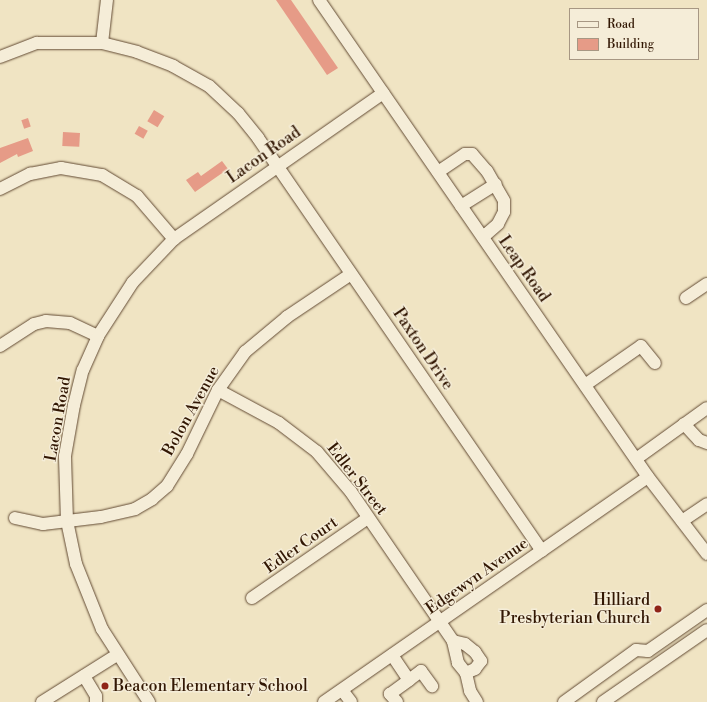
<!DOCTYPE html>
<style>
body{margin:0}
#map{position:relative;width:707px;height:702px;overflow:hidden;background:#f0e4c3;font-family:"Libre Bodoni",serif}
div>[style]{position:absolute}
.building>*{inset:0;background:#e69b87;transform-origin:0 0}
.roads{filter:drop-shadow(0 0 1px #624a33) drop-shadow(0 0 1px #624a33)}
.minor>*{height:12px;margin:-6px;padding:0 6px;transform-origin:6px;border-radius:6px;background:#f5edd8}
.dots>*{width:11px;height:11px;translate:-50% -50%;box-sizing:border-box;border:2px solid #f5edd8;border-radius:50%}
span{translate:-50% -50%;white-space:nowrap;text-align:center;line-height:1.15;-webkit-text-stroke:3px #f5edd8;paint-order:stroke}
.street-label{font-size:16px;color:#321703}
.poi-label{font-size:16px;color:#321703}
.right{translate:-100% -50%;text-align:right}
.left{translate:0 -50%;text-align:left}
.legend{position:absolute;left:569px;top:8px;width:130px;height:52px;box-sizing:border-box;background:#f5edd8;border:1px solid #a79783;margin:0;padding:5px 7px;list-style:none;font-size:12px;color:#321703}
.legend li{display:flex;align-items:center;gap:8px;height:20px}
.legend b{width:20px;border:1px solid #a79783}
</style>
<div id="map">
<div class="building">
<div style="clip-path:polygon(276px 0,291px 0,338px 68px,327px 75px)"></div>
<div style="left:154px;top:110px;width:12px;height:13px;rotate:31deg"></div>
<div style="left:28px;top:118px;width:9px;height:7px;rotate:72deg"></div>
<div style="left:139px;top:126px;width:10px;height:9px;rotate:29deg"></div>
<div style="left:63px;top:132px;width:17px;height:14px;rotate:3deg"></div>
<div style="clip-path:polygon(28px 138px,33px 151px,18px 157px,17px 154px,0 163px,0 148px)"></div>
<div style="clip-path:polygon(222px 161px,228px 169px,195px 192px,186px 180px,198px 172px,201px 176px)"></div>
</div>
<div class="roads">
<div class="minor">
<div style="left:319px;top:0;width:579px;rotate:55.4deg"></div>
<div style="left:648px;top:477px;width:97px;rotate:52.5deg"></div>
<div style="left:102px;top:43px;width:43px;rotate:-83.4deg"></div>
<div style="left:0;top:57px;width:40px;rotate:-21deg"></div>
<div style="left:37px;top:43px;width:65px"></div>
<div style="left:102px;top:43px;width:36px;rotate:14deg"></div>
<div style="left:137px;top:52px;width:39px;rotate:21deg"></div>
<div style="left:173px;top:66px;width:41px;rotate:29.1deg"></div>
<div style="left:209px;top:86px;width:40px;rotate:43deg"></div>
<div style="left:238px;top:113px;width:32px;rotate:51deg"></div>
<div style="left:258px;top:138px;width:501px;rotate:55.49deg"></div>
<div style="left:438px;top:172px;width:32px;rotate:-34deg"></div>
<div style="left:465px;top:154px;width:7px"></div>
<div style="left:472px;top:154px;width:23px;rotate:49deg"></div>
<div style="left:487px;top:171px;width:34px;rotate:60deg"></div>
<div style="left:504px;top:201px;width:11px;rotate:90deg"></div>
<div style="left:504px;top:212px;width:13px;rotate:117deg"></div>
<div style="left:498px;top:224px;width:20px;rotate:139deg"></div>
<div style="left:0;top:189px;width:34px;rotate:-27deg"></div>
<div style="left:30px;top:174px;width:32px;rotate:-11deg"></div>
<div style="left:61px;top:168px;width:42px;rotate:9.7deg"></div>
<div style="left:102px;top:175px;width:41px;rotate:31deg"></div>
<div style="left:137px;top:196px;width:57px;rotate:49.3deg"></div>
<div style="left:461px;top:206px;width:41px;rotate:-32.2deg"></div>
<div style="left:686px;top:298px;width:25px;rotate:-34deg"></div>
<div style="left:0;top:346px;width:40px;rotate:-32.9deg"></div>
<div style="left:34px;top:324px;width:12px;rotate:-14deg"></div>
<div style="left:46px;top:321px;width:24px;rotate:5deg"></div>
<div style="left:70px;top:323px;width:31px;rotate:25deg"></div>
<div style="left:585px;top:385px;width:68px;rotate:-34.9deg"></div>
<div style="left:641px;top:346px;width:22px;rotate:51deg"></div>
<div style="left:218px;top:390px;width:69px;rotate:28.4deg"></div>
<div style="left:279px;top:423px;width:48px;rotate:37.3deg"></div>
<div style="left:317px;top:452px;width:52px;rotate:49.6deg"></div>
<div style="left:351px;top:492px;width:181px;rotate:55.6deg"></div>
<div style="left:453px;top:641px;width:12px;rotate:14deg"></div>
<div style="left:465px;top:644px;width:13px;rotate:39deg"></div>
<div style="left:475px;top:652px;width:11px;rotate:56deg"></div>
<div style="left:481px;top:661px;width:10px;rotate:127deg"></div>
<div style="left:475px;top:669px;width:10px;rotate:156deg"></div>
<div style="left:466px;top:673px;width:13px;rotate:-129deg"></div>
<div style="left:458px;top:663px;width:23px;rotate:-103deg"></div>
<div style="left:684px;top:424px;width:22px;rotate:47deg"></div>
<div style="left:699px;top:440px;width:9px;rotate:21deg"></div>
<div style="left:636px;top:459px;width:87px;rotate:-35.7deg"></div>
<div style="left:15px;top:518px;width:29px;rotate:12deg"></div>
<div style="left:43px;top:524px;width:58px;rotate:-6.9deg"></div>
<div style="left:101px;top:517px;width:35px;rotate:-13deg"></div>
<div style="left:135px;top:509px;width:20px;rotate:-30deg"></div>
<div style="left:152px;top:499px;width:20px;rotate:-41deg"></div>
<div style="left:167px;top:486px;width:38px;rotate:-58deg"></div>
<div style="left:187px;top:454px;width:71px;rotate:-64.2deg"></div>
<div style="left:218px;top:390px;width:47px;rotate:-54.6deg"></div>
<div style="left:245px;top:352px;width:55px;rotate:-39.8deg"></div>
<div style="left:287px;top:317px;width:77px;rotate:-33.9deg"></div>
<div style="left:682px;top:521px;width:30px;rotate:-34deg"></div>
<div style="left:252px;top:598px;width:141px;rotate:-34.6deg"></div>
<div style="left:392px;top:655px;width:30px;rotate:56deg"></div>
<div style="left:409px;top:680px;width:15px;rotate:-37deg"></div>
<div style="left:421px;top:671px;width:19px;rotate:54deg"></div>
<div style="left:466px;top:673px;width:18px;rotate:77deg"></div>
<div style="left:470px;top:691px;width:13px;rotate:58deg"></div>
<div style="left:84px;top:676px;width:23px;rotate:59deg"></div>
<div style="left:96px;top:696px;width:6px;rotate:90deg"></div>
<div style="left:342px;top:690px;width:15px;rotate:53deg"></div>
<div style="left:42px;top:702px;width:89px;rotate:-32.1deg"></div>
<div style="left:149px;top:702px;width:87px;rotate:-122.8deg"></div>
<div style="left:102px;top:629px;width:70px;rotate:-111.8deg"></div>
<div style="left:76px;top:564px;width:44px;rotate:-101.8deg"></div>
<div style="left:67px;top:521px;width:65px;rotate:-91.8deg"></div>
<div style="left:65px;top:456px;width:52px;rotate:-80deg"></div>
<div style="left:74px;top:405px;width:36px;rotate:-76deg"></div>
<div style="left:83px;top:370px;width:37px;rotate:-66deg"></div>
<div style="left:98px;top:336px;width:64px;rotate:-57.1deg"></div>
<div style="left:133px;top:282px;width:59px;rotate:-46.4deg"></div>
<div style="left:174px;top:239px;width:255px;rotate:-34.9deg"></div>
<div style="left:324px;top:702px;width:394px;rotate:-34.8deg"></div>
<div style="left:397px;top:702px;width:11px;rotate:-131deg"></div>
<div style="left:390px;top:694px;width:24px;rotate:-36deg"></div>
<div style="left:564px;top:702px;width:89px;rotate:-35.8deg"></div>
<div style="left:636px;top:650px;width:12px;rotate:5deg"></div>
<div style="left:648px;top:651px;width:72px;rotate:-34.8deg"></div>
<div style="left:603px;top:702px;width:126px;rotate:-34.7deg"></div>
</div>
</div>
<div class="dots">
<div style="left:658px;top:609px;background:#8f2418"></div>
<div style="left:105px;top:686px;background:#8f2418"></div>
</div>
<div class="street-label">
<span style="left:264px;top:155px;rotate:-35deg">Lacon Road</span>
<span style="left:524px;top:269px;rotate:55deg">Leap Road</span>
<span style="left:423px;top:349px;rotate:56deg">Paxton Drive</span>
<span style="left:191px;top:411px;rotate:-61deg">Bolon Avenue</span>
<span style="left:58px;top:419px;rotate:-80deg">Lacon Road</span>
<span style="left:357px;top:479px;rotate:52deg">Edler Street</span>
<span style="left:301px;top:545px;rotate:-35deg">Edler Court</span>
<span style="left:477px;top:576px;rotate:-35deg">Edgewyn Avenue</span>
</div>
<div class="poi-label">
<span class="right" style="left:650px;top:609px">Hilliard<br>Presbyterian Church</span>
<span class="left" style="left:113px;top:686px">Beacon Elementary School</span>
</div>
<ul class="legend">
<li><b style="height:5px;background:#f5edd8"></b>Road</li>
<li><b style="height:11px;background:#e69b87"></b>Building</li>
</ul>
</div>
